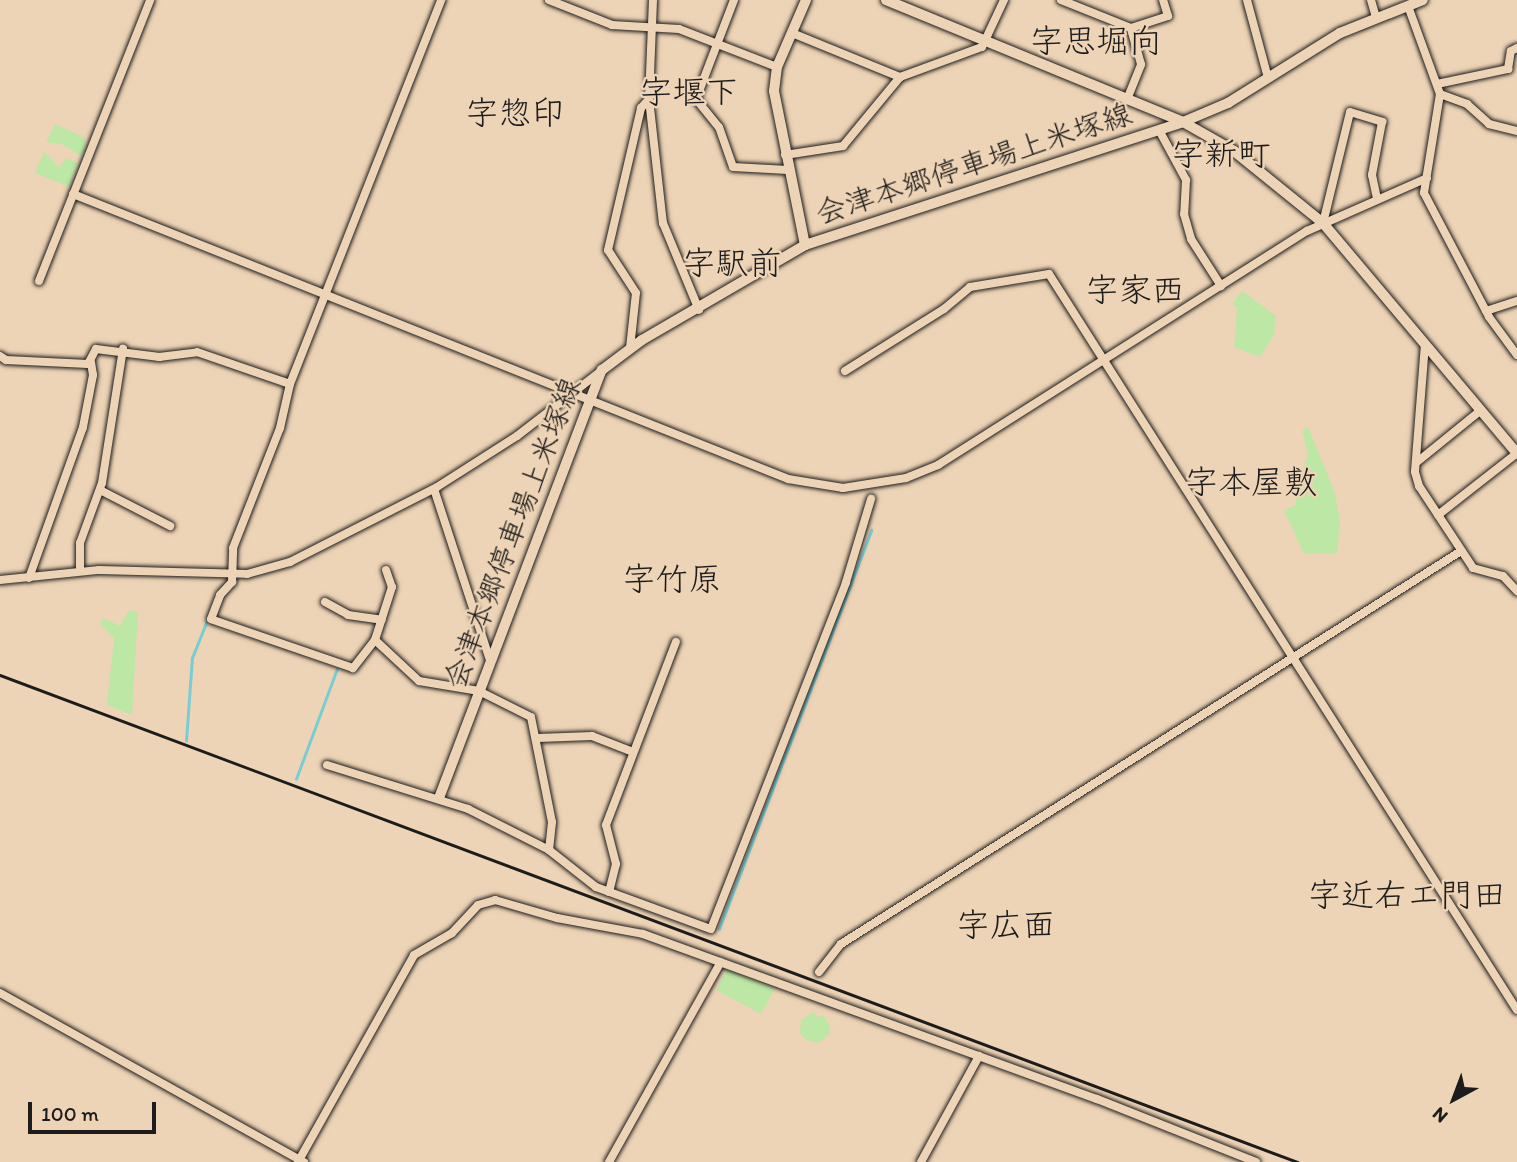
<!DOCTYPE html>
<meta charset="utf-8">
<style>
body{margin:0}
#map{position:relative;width:1517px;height:1162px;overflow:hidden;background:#eed4b6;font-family:Itim,"Klee One",sans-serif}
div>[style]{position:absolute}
.green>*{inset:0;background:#bce7a4}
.stream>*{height:2.5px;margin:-1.25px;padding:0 1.25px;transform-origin:1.25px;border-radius:1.25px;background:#7bccd2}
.roads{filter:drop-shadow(0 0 2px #1c1c1c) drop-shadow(0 0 2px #1c1c1c)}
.minor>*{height:8px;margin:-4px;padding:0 4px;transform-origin:4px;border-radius:4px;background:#eed4b6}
.tertiary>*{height:10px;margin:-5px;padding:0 5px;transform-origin:5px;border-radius:5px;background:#eed4b6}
.secondary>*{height:10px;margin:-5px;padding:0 5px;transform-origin:5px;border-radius:5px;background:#eed4b6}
.rail>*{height:2.5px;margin:-1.25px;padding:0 1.25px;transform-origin:1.25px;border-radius:1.25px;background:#1c1c1c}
span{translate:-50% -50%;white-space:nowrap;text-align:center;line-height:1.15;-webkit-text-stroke:5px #eed4b6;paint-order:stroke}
.street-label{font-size:30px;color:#1c1c1c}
.quarter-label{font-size:33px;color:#1c1c1c}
.north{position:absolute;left:1419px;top:1064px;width:70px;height:70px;-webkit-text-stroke:5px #eed4b6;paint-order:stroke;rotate:221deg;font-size:19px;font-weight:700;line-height:28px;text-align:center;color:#1c1c1c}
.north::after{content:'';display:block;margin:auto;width:24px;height:32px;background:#1c1c1c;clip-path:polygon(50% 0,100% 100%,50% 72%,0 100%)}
.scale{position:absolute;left:28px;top:1102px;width:128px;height:32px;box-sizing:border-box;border:4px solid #1c1c1c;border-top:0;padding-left:9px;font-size:21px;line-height:24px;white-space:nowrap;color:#1c1c1c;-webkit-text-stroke:5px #eed4b6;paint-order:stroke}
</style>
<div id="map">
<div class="green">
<div style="clip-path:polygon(55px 124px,84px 137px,87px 147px,81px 156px,62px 144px,46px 142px)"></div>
<div style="clip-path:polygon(44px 152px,59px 167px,66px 158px,78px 163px,69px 187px,35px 173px)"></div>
<div style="clip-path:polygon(1242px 291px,1276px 316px,1274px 335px,1260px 357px,1234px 347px,1237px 308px,1232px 304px)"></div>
<div style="clip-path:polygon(1308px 427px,1335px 493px,1340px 520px,1337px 554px,1304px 554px,1284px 510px,1296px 505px,1295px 490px,1308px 454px,1302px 431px)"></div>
<div style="clip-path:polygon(129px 610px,138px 612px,132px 715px,107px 705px,114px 638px,100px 624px,103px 618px,120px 626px)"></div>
<div style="clip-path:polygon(727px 970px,775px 988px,761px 1014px,716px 990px)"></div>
<div style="clip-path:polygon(813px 1012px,820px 1018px,822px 1014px,830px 1025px,829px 1034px,819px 1043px,806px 1040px,800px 1033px,801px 1020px)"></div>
</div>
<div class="stream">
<div style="left:186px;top:741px;width:83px;rotate:-85.9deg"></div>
<div style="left:192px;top:658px;width:43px;rotate:-68.2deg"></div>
<div style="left:296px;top:779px;width:117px;rotate:-69.6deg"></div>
<div style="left:719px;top:929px;width:427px;rotate:-69.1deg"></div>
</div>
<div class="roads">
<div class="minor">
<div style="left:549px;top:0;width:68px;rotate:21.6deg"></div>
<div style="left:612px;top:25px;width:67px;rotate:3.4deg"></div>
<div style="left:679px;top:29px;width:105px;rotate:21.2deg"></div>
<div style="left:653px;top:0;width:99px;rotate:92.3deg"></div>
<div style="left:649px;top:99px;width:125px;rotate:83.6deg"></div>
<div style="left:663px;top:223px;width:94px;rotate:67.5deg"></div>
<div style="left:734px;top:0;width:106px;rotate:111deg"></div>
<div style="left:696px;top:99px;width:36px;rotate:51deg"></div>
<div style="left:719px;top:127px;width:42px;rotate:70.7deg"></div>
<div style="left:733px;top:167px;width:55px;rotate:3.1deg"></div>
<div style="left:1061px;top:0;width:75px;rotate:21.8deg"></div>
<div style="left:1131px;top:28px;width:39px;rotate:-18deg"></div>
<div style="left:1168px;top:16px;width:17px;rotate:-107deg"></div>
<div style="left:1247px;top:0;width:81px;rotate:74.9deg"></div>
<div style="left:1371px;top:0;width:19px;rotate:74deg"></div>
<div style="left:1408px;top:6px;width:94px;rotate:70deg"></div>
<div style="left:1440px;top:94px;width:100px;rotate:99.2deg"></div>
<div style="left:1424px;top:193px;width:140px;rotate:62.3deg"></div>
<div style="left:1489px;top:317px;width:47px;rotate:53.6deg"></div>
<div style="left:792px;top:33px;width:117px;rotate:22.2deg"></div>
<div style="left:1437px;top:84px;width:73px;rotate:-11.9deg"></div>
<div style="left:1508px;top:69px;width:18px;rotate:-81deg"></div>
<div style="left:1511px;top:51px;width:7px;rotate:-27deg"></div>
<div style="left:1440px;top:94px;width:29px;rotate:20deg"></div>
<div style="left:1467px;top:104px;width:30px;rotate:42deg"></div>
<div style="left:1489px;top:124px;width:29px;rotate:14deg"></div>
<div style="left:1128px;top:97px;width:35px;rotate:-68deg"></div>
<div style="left:1141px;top:64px;width:37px;rotate:-106deg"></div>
<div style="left:1159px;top:130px;width:57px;rotate:61.6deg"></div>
<div style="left:1186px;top:180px;width:34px;rotate:93deg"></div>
<div style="left:1184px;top:214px;width:26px;rotate:74deg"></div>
<div style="left:1191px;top:239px;width:56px;rotate:57.4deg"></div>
<div style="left:785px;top:155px;width:59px;rotate:-8.8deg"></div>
<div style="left:843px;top:146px;width:89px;rotate:-50.4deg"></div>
<div style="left:900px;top:77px;width:87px;rotate:-20.1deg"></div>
<div style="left:982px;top:47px;width:52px;rotate:-64.9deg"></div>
<div style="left:73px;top:194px;width:770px;rotate:21.73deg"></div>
<div style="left:788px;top:479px;width:56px;rotate:9.3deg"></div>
<div style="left:843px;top:488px;width:64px;rotate:-9deg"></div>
<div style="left:906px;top:478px;width:35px;rotate:-22deg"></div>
<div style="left:938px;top:465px;width:437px;rotate:-32.4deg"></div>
<div style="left:1307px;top:231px;width:131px;rotate:-23.8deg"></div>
<div style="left:1323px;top:223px;width:114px;rotate:-76.3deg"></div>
<div style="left:1350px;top:112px;width:34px;rotate:17deg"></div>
<div style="left:1382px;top:122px;width:54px;rotate:100.7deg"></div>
<div style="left:1372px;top:175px;width:24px;rotate:78deg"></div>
<div style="left:39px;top:281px;width:302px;rotate:-68.4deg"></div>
<div style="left:1486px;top:311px;width:33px;rotate:-18deg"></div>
<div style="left:1425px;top:344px;width:128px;rotate:94.5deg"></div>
<div style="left:1415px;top:472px;width:15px;rotate:74deg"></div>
<div style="left:1419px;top:486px;width:98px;rotate:56.6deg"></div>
<div style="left:1473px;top:568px;width:31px;rotate:15deg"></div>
<div style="left:1503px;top:576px;width:21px;rotate:47deg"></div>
<div style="left:630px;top:348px;width:55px;rotate:-83.8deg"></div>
<div style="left:636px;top:293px;width:51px;rotate:-123.1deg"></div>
<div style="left:608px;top:250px;width:146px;rotate:-76.9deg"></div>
<div style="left:641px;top:108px;width:12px;rotate:-48deg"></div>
<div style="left:0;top:356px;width:7px;rotate:34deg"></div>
<div style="left:6px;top:360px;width:82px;rotate:2.8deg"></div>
<div style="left:88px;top:364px;width:17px;rotate:-62deg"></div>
<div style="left:96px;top:349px;width:64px;rotate:7.2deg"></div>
<div style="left:159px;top:357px;width:38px;rotate:-7deg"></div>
<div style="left:197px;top:352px;width:98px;rotate:19deg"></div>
<div style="left:845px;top:371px;width:117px;rotate:-32.1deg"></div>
<div style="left:944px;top:309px;width:34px;rotate:-40deg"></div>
<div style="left:970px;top:287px;width:80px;rotate:-9.3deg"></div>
<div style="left:1049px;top:274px;width:872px;rotate:57.55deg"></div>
<div style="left:1417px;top:462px;width:82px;rotate:-39.1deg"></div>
<div style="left:434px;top:489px;width:180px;rotate:71.9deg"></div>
<div style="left:100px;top:490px;width:79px;rotate:27.2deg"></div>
<div style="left:1438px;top:515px;width:100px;rotate:-38.1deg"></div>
<div style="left:386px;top:570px;width:18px;rotate:71deg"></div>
<div style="left:392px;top:587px;width:56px;rotate:107.8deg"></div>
<div style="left:375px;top:640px;width:36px;rotate:128deg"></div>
<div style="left:353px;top:668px;width:150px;rotate:-161deg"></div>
<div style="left:211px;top:619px;width:26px;rotate:-69deg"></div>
<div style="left:220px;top:595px;width:18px;rotate:-47deg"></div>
<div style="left:232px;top:582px;width:34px;rotate:-88deg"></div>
<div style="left:233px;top:548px;width:129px;rotate:-68.6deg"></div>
<div style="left:280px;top:428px;width:45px;rotate:-77.2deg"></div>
<div style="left:290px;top:384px;width:413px;rotate:-68.5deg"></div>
<div style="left:80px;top:571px;width:28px;rotate:-90deg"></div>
<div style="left:80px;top:543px;width:64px;rotate:-69.9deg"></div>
<div style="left:102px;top:483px;width:136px;rotate:-81.1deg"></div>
<div style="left:29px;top:578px;width:160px;rotate:-70.3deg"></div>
<div style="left:83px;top:427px;width:53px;rotate:-79.1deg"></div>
<div style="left:93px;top:375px;width:13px;rotate:-99deg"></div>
<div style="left:0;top:580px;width:100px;rotate:-5.8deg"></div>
<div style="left:99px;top:570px;width:148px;rotate:1.5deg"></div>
<div style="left:247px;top:574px;width:45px;rotate:-15.6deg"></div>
<div style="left:290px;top:562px;width:165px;rotate:-27deg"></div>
<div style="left:437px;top:487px;width:95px;rotate:-32.5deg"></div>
<div style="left:517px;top:436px;width:106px;rotate:-37.7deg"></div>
<div style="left:325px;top:602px;width:26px;rotate:29deg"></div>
<div style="left:348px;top:615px;width:34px;rotate:8deg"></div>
<div style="left:375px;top:640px;width:60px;rotate:43deg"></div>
<div style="left:419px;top:681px;width:61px;rotate:9.5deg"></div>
<div style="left:479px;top:691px;width:58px;rotate:26.6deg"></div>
<div style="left:531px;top:717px;width:107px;rotate:78.7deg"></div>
<div style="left:552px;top:822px;width:28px;rotate:96deg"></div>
<div style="left:538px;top:738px;width:54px;rotate:-2.1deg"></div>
<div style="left:592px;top:736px;width:44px;rotate:21.3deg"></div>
<div style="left:327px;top:765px;width:148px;rotate:17.3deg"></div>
<div style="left:468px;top:809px;width:91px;rotate:26.8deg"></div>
<div style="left:549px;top:850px;width:60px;rotate:38.2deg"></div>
<div style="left:596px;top:887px;width:122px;rotate:20.1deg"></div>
<div style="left:711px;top:929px;width:372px;rotate:-68.7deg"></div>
<div style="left:846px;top:582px;width:87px;rotate:-73.2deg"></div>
<div style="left:609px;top:892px;width:29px;rotate:-76deg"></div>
<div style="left:616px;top:864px;width:40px;rotate:-104.4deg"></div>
<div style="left:606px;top:825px;width:196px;rotate:-69.1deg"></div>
<div style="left:819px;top:972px;width:36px;rotate:-52deg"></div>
<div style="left:841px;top:944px;width:734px;rotate:-32.37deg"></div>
<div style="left:0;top:993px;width:348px;rotate:29.1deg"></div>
<div style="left:298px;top:1162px;width:237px;rotate:-60.7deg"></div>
<div style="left:414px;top:955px;width:44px;rotate:-30.1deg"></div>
<div style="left:452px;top:933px;width:38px;rotate:-47deg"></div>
<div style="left:478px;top:905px;width:18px;rotate:-16deg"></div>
<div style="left:495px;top:900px;width:65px;rotate:16.2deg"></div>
<div style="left:557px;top:918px;width:87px;rotate:10.5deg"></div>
<div style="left:643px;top:934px;width:483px;rotate:20deg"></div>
<div style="left:1097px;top:1099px;width:171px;rotate:21.6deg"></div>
<div style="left:609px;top:1162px;width:229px;rotate:-60.8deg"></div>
<div style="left:921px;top:1162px;width:121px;rotate:-61.3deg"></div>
</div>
<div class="tertiary">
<div style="left:805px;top:245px;width:157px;rotate:-101.4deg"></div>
<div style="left:774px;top:91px;width:24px;rotate:-83deg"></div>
<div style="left:777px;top:67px;width:73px;rotate:-66.6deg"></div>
</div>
<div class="secondary">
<div style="left:886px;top:0;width:321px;rotate:22.3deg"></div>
<div style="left:1183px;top:122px;width:49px;rotate:-22.9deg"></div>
<div style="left:1228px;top:103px;width:132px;rotate:-32deg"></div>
<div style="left:1340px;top:33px;width:89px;rotate:-21.7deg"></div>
<div style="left:439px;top:798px;width:458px;rotate:-69.2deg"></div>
<div style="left:602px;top:370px;width:50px;rotate:-36.9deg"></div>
<div style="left:642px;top:340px;width:189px;rotate:-30.2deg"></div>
<div style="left:805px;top:245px;width:398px;rotate:-18deg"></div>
<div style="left:1183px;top:122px;width:59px;rotate:29.6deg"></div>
<div style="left:1234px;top:151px;width:114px;rotate:39deg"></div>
<div style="left:1323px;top:223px;width:301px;rotate:49.9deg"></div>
</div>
</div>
<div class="rail">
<div style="left:0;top:675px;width:1386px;rotate:20.57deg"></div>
</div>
<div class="street-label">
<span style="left:974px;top:164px;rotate:-18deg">会津本郷停車場上米塚線</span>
<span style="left:513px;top:533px;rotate:-69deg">会津本郷停車場上米塚線</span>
</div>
<div class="quarter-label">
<span style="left:1096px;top:41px">字思堀向</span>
<span style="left:689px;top:92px">字堰下</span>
<span style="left:515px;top:113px">字惣印</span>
<span style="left:1221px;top:154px">字新町</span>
<span style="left:732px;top:263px">字駅前</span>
<span style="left:1135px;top:290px">字家西</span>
<span style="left:1251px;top:482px">字本屋敷</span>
<span style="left:672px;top:579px">字竹原</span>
<span style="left:1407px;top:895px">字近右エ門田</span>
<span style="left:1006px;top:925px">字広面</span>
</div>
<div class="north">N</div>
<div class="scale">100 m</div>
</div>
